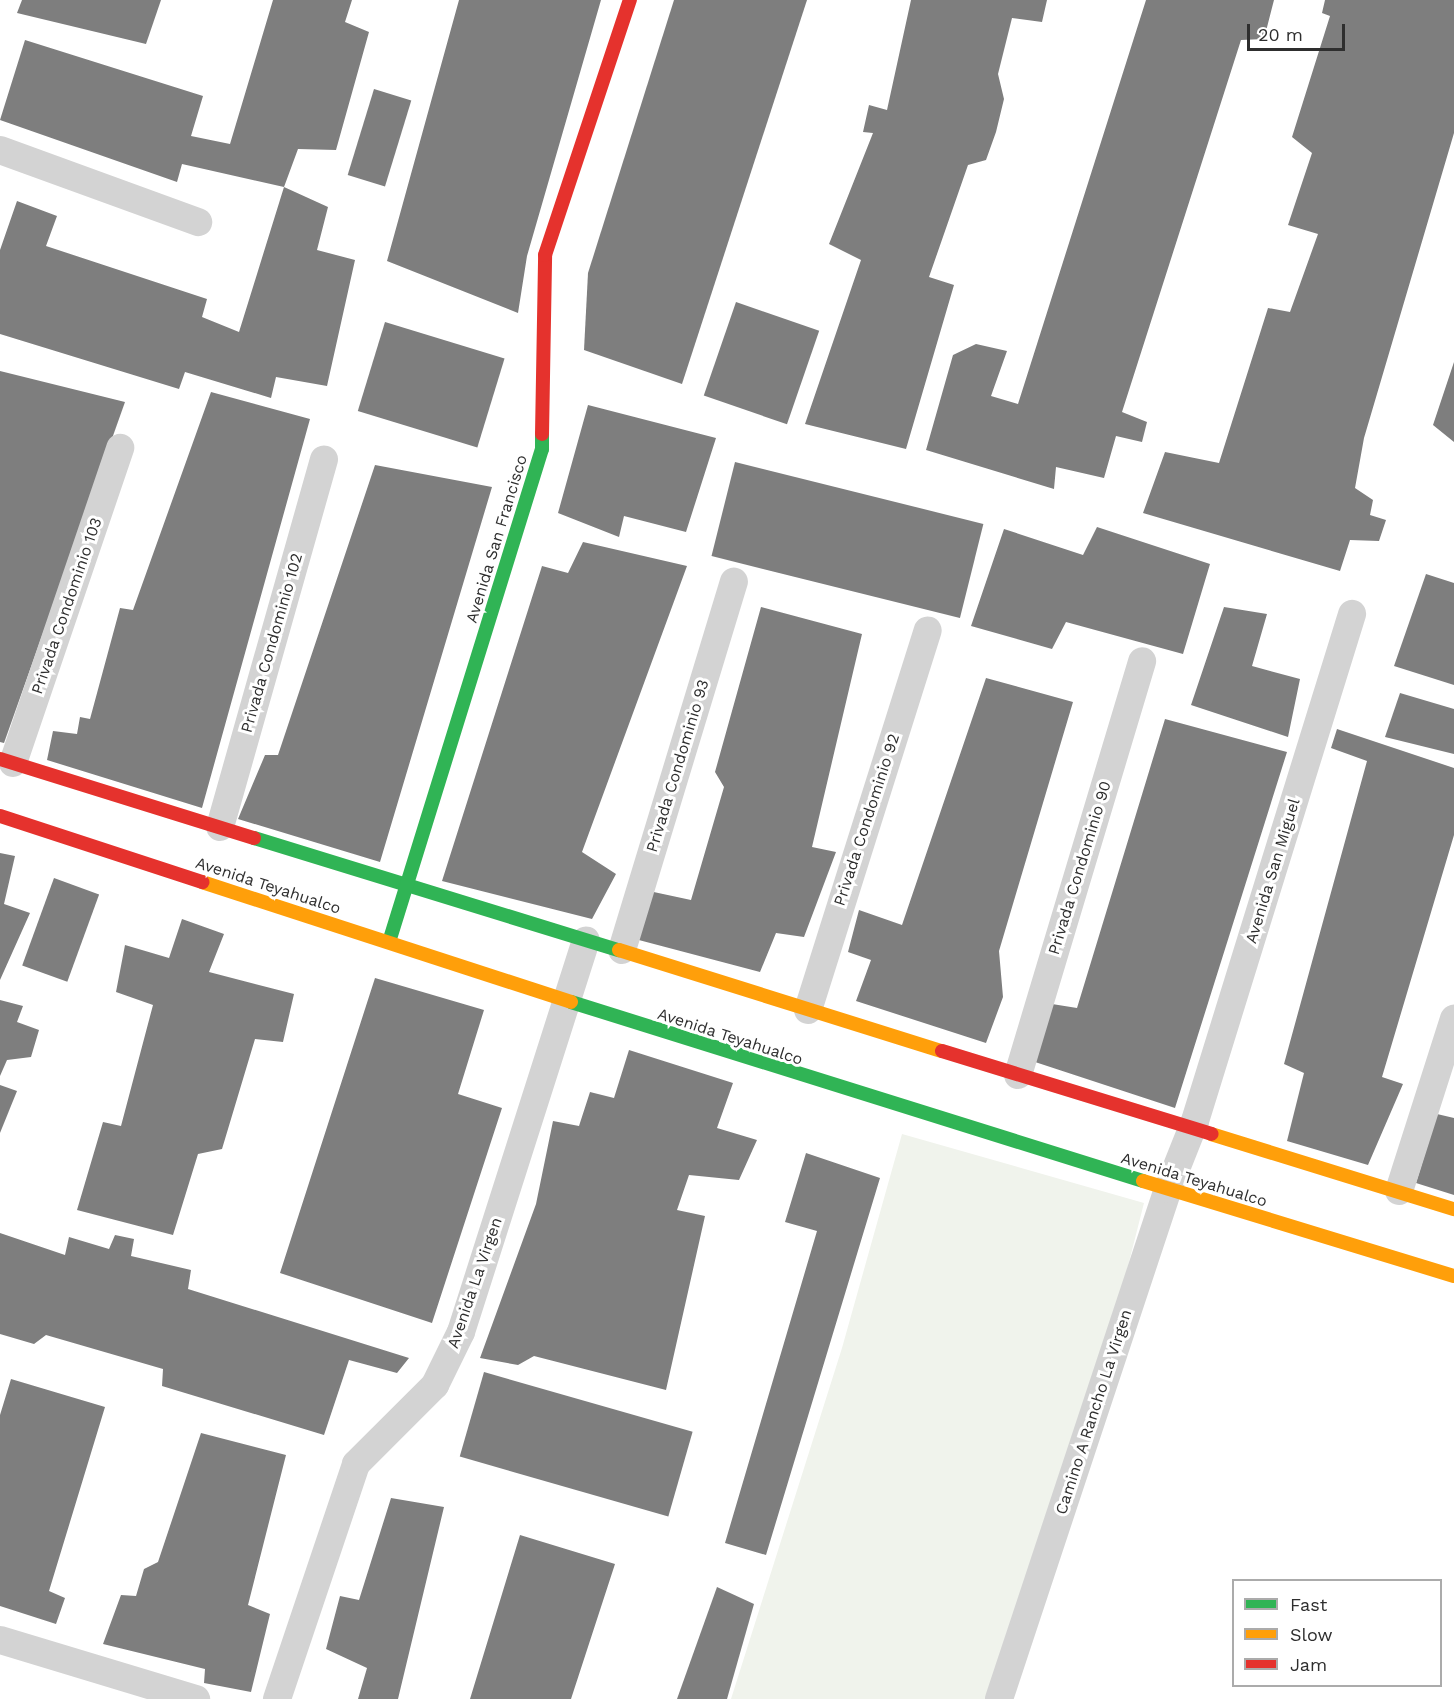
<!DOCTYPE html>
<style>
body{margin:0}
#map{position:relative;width:1454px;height:1699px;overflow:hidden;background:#fff;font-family:"Work Sans",sans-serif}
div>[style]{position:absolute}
.green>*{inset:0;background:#f0f3ec}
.building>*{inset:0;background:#7e7e7e;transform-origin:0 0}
.street>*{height:28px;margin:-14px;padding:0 14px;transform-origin:14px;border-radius:14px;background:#d3d3d3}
.fast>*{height:14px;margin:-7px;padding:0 7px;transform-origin:7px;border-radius:7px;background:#30b455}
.slow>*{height:14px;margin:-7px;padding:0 7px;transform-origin:7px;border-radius:7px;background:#ff9f0a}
.jam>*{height:14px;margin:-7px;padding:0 7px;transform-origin:7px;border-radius:7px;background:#e5322d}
span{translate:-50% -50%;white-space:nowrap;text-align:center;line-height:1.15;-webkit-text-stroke:6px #fff;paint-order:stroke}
.street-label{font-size:16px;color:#2e2e2e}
.legend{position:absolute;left:1232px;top:1579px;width:210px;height:108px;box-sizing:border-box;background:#fff;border:2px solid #ababab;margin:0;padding:8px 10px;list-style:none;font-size:18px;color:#2e2e2e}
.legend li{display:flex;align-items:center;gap:12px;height:30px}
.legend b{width:30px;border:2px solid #ababab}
.scale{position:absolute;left:1247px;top:24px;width:98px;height:27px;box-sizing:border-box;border:3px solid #2e2e2e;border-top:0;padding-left:8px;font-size:18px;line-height:21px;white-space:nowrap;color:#2e2e2e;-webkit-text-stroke:4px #fff;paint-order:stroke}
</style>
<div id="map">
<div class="green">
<div style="clip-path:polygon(902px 1134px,1144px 1203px,1100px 1376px,994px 1699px,731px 1699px,842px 1348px)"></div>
</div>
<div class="building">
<div style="clip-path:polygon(22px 0,161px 0,146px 44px,17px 13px)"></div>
<div style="clip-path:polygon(273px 0,352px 0,345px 22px,369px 32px,336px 150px,298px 149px,284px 187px,182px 164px,177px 182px,0 120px,25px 40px,203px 96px,191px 136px,230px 144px)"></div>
<div style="clip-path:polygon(459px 0,601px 0,527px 256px,518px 313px,387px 261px)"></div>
<div style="clip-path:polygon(674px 0,807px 0,682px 384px,584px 350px,588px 273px)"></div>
<div style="clip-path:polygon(911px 0,1047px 0,1042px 22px,1012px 18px,998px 74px,1004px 99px,996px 132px,986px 160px,968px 165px,929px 277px,954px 285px,906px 449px,805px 424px,861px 260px,829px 244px,873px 133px,863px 132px,869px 105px,887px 110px)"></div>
<div style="clip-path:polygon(1146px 0,1274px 0,1264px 39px,1241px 40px,1122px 412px,1147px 422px,1142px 442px,1116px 436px,1104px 478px,1056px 467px,1054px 489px,926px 450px,953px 355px,976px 344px,1007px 351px,991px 396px,1018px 404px)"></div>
<div style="clip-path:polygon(1325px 0,1454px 0,1454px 133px,1364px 438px,1355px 488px,1373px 500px,1370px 515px,1386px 520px,1379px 541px,1350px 540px,1340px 571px,1143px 513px,1165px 452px,1219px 463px,1268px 308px,1290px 312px,1318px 234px,1288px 225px,1312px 153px,1292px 137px,1330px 16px,1322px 13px)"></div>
<div style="left:374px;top:89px;width:39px;height:90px;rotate:17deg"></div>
<div style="clip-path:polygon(284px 187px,328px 207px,317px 250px,355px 260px,327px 386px,276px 377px,271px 398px,185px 372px,179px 389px,0 334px,0 250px,17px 201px,57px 216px,46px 246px,207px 299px,202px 317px,239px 332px)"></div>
<div style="left:736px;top:302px;width:88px;height:99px;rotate:19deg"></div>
<div style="left:385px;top:322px;width:125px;height:93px;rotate:17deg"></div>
<div style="clip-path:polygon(1454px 362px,1454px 442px,1433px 425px)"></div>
<div style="clip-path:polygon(0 371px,125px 402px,4px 743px,0 742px)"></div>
<div style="clip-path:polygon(211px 392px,310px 419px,202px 808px,47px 760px,53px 731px,77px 734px,80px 717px,90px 719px,120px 608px,133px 610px)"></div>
<div style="clip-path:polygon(588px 405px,716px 438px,686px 532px,624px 516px,619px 537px,558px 513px)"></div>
<div style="left:735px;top:462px;width:256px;height:97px;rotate:14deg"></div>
<div style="clip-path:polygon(375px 465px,492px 487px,380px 862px,238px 819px,265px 755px,278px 755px)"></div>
<div style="clip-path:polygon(1097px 527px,1210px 564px,1183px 654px,1066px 622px,1052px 649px,971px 626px,1004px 529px,1083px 555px)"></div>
<div style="clip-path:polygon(583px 542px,687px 566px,582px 852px,616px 874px,592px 919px,442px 881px,542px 566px,568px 573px)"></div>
<div style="clip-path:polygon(1426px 574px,1454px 583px,1454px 685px,1394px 666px)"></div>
<div style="clip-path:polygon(761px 607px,862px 634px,812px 847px,836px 852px,804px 937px,776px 933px,760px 972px,635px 939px,649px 891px,691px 900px,724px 787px,715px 772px)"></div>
<div style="clip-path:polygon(1224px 607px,1267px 614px,1252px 666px,1300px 679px,1288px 737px,1191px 705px)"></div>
<div style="clip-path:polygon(986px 678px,1073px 702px,999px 951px,1003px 997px,986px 1043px,856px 1001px,871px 960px,848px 952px,859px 910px,902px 925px)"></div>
<div style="clip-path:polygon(1400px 693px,1454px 709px,1454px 754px,1385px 737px)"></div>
<div style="clip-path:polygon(1165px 719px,1287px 752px,1175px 1108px,1032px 1061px,1052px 1004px,1077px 1008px)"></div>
<div style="clip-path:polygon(1337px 729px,1454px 768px,1454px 835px,1382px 1077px,1403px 1084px,1368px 1165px,1287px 1141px,1304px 1073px,1284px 1064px,1367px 761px,1331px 748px)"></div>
<div style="clip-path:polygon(0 853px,15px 856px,4px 904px,30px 913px,0 980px)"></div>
<div style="left:54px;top:878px;width:48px;height:93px;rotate:20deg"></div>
<div style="clip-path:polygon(182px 919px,224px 934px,209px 972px,294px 994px,283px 1042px,255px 1039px,222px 1149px,198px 1154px,173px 1235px,77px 1210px,103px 1122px,121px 1126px,153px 1005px,116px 992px,125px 945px,169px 958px)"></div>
<div style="clip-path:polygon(375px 978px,484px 1010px,458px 1094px,502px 1108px,432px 1323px,280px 1273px)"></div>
<div style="clip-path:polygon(0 1000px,23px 1006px,17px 1022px,39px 1030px,31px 1057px,7px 1060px,0 1076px)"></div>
<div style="clip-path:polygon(629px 1050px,733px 1083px,717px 1128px,757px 1140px,739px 1180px,689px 1175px,677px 1210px,705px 1216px,666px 1390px,534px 1356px,518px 1365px,480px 1358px,536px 1204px,553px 1121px,579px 1126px,590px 1092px,614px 1098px)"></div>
<div style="clip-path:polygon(0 1085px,17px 1091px,0 1133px)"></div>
<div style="clip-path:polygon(1437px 1114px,1454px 1118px,1454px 1195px,1416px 1183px)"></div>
<div style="clip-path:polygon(806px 1153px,880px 1178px,766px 1555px,725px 1543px,817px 1231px,785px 1222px)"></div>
<div style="clip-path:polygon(0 1233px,65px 1255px,69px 1237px,109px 1249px,115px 1235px,134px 1239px,131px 1256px,191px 1270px,188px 1289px,409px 1358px,397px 1373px,349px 1360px,324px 1435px,162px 1386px,163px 1369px,46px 1335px,34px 1344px,0 1334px)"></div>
<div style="left:484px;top:1372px;width:217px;height:88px;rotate:16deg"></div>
<div style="clip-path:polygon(11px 1379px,105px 1407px,49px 1591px,65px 1598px,56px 1624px,0 1606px,0 1415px)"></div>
<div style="clip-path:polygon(201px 1433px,286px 1455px,248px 1605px,270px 1614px,251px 1692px,204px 1683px,205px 1669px,103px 1644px,121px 1595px,136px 1596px,144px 1569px,158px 1562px)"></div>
<div style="clip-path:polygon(391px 1498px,444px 1507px,398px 1699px,358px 1699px,367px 1668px,326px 1649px,340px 1596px,359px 1600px)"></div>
<div style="clip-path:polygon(520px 1535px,615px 1564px,571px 1699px,452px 1699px,470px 1699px)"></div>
<div style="clip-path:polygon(717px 1587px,754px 1604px,727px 1699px,677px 1699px)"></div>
</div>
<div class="street">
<div style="left:0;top:150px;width:211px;rotate:20deg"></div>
<div style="left:13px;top:763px;width:333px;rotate:-71.2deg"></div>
<div style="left:220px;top:827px;width:382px;rotate:-74.2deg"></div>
<div style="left:622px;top:950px;width:385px;rotate:-73.1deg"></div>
<div style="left:808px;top:1010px;width:398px;rotate:-72.5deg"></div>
<div style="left:1018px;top:1075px;width:432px;rotate:-73.3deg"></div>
<div style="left:1399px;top:1191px;width:181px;rotate:-72.3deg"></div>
<div style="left:0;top:1640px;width:205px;rotate:16.8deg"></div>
<div style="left:277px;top:1699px;width:248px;rotate:-71.4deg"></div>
<div style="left:356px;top:1464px;width:112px;rotate:-45deg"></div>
<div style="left:435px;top:1385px;width:59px;rotate:-63.9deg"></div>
<div style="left:461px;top:1332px;width:411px;rotate:-72.3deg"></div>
<div style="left:999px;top:1699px;width:537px;rotate:-71.67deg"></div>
<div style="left:1168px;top:1189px;width:73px;rotate:-68.3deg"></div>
<div style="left:1195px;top:1121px;width:531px;rotate:-72.79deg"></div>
</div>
<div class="fast">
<div style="left:254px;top:838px;width:382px;rotate:17.1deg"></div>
<div style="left:389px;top:942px;width:516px;rotate:-72.76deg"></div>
<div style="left:542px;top:449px;width:15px;rotate:-90deg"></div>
<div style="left:571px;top:1002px;width:599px;rotate:17.38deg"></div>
</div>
<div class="slow">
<div style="left:202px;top:882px;width:388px;rotate:18deg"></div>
<div style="left:619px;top:950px;width:338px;rotate:17.4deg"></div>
<div style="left:1211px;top:1134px;width:254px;rotate:17.2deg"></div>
<div style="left:1143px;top:1181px;width:325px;rotate:17deg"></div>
</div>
<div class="jam">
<div style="left:542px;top:434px;width:179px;rotate:-89deg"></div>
<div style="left:545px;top:255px;width:269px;rotate:-71.6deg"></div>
<div style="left:0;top:759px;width:266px;rotate:17.3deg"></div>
<div style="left:0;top:816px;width:213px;rotate:18.1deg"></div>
<div style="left:942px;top:1051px;width:282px;rotate:17.1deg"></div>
</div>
<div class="street-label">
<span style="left:497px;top:539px;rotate:-73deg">Avenida San Francisco</span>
<span style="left:67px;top:606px;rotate:-71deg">Privada Condominio 103</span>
<span style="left:272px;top:643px;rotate:-74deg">Privada Condominio 102</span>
<span style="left:678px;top:766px;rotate:-73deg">Privada Condominio 93</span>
<span style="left:867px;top:820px;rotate:-72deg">Privada Condominio 92</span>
<span style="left:1080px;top:868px;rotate:-73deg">Privada Condominio 90</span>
<span style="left:1273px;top:871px;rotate:-73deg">Avenida San Miguel</span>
<span style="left:268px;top:886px;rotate:18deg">Avenida Teyahualco</span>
<span style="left:730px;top:1037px;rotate:18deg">Avenida Teyahualco</span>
<span style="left:1194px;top:1180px;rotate:17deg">Avenida Teyahualco</span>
<span style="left:475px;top:1283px;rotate:-71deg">Avenida La Virgen</span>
<span style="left:1094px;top:1412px;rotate:-72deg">Camino A Rancho La Virgen</span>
</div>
<ul class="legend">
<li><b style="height:8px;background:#30b455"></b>Fast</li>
<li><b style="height:8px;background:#ff9f0a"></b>Slow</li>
<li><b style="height:8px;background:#e5322d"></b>Jam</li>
</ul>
<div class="scale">20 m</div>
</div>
